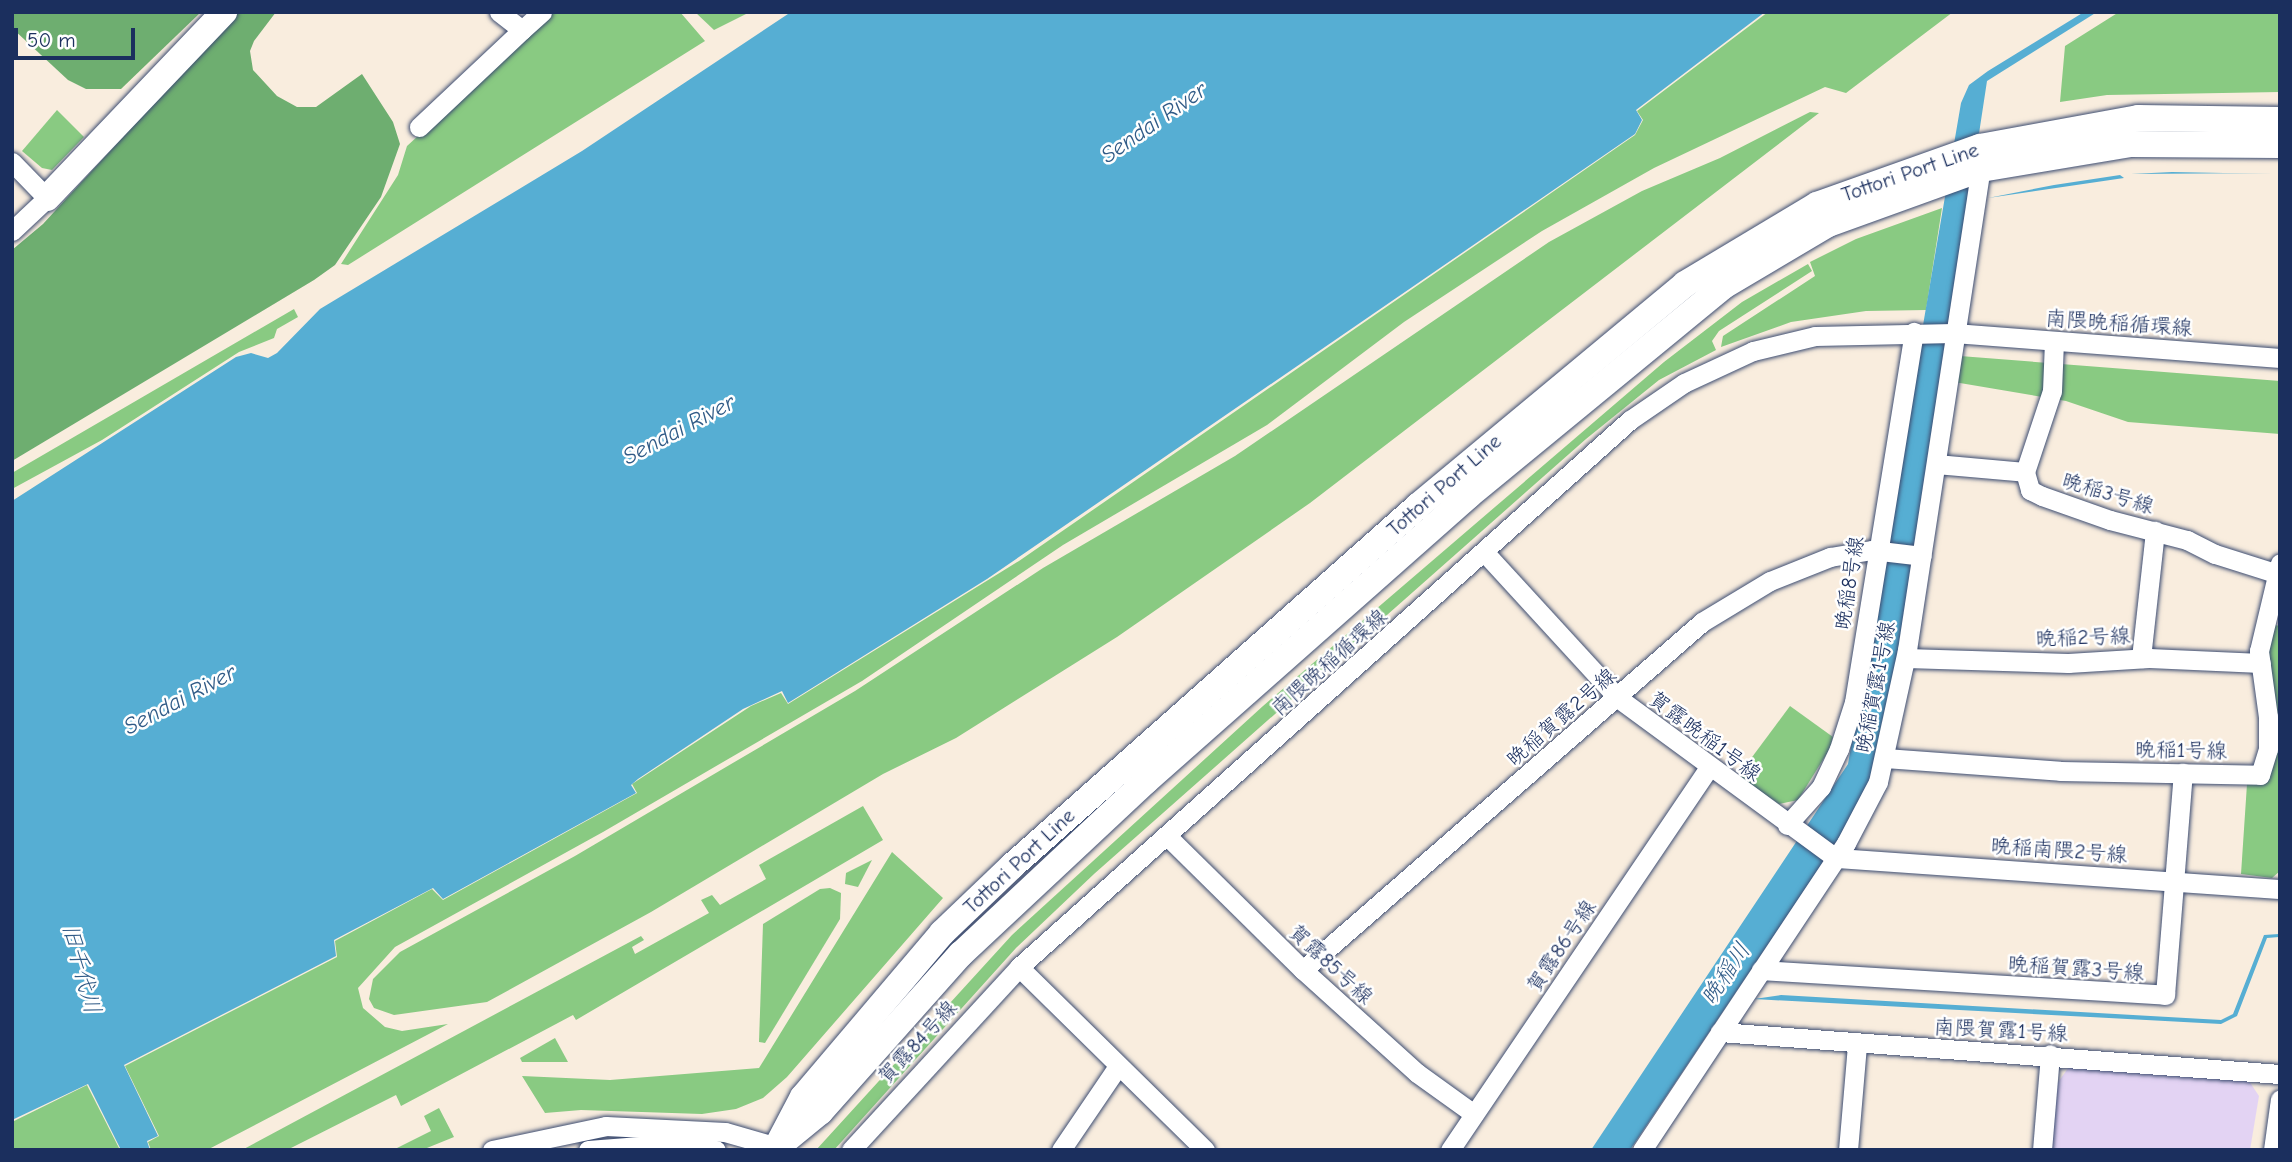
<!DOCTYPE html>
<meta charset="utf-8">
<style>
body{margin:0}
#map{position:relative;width:2292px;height:1162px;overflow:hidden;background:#f9edde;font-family:"Comic Neue","Klee One",sans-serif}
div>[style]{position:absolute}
.built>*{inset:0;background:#e3d3f3}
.green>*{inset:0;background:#89ca82}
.forest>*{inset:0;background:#6eae70}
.water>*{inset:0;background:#56aed3}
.roads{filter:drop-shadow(0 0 2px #3c4c71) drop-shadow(0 0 2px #3c4c71)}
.minor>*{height:19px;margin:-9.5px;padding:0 9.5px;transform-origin:9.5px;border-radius:9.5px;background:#fff}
.major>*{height:26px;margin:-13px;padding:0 13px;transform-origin:13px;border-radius:13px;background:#fff}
span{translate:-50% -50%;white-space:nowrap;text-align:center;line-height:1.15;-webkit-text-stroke:5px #fff;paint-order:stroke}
.street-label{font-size:21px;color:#1b2f5e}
.water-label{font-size:23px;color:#305b87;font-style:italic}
.frame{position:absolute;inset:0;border:14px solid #1b2f5e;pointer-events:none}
.scale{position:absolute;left:14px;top:28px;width:121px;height:32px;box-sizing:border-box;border:4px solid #1b2f5e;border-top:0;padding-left:9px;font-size:21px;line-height:24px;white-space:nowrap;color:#1b2f5e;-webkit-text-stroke:5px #fff;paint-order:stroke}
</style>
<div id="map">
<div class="built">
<div style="clip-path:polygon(2069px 1067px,2249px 1081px,2259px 1096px,2250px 1150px,2051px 1150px,2056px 1085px)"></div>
</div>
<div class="green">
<div style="clip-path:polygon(554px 12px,680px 12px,705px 41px,348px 265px,341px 264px,398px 175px,407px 146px)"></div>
<div style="clip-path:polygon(695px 12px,750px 12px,714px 30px)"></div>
<div style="clip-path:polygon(1768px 12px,1953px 12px,1846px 93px,1825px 87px,1654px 168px,1542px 231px,1404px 322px,1267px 425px,1063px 545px,862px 681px,603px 832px,395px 947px,358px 988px,363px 1008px,385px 1027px,402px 1031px,448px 1024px,207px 1150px,151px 1150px,148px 1142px,159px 1136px,125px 1066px,337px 957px,335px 941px,432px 889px,443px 900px,637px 793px,632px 784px,751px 706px,781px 693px,788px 704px,1019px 561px,1635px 135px,1643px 120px,1637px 111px)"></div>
<div style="clip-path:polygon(2119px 12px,2280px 12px,2280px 92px,2107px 95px,2060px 102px,2065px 46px)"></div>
<div style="clip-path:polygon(57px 110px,84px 137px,52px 170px,42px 168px,22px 151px)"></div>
<div style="clip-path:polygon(1810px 112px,1819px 113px,1310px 503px,1117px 637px,956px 738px,883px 774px,651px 912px,487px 1002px,394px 1015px,374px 1008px,369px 999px,373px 979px,400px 952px,575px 856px,855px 691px,1043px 568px,1235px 456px,1549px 242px,1642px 191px,1720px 158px)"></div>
<div style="clip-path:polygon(1942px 208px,1926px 310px,1866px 311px,1791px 322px,1721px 347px,1723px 336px,1815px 276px,1810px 262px,1856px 239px)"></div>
<div style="clip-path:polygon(1808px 264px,1812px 271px,1719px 331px,1712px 341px,1716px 350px,1659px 380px,1586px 439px,1094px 874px,1016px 948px,834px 1150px,816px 1150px,1012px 935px,1263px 706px,1664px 362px,1742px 302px)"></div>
<div style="clip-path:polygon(294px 309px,298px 317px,277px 329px,274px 338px,239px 352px,102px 440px,12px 489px,12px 473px)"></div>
<div style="clip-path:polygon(1960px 356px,2280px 381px,2280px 434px,2128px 422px,2066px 401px,1954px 382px)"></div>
<div style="clip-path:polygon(2270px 624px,2280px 626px,2280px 871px,2272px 878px,2241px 874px,2247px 784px,2261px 783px,2264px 652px)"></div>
<div style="clip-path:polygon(1790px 706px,1833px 737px,1829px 750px,1798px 800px,1779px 804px,1738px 776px)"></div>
<div style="clip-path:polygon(863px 806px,883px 840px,576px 1020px,573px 1015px,401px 1106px,396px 1095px,287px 1150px,242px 1150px,641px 936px,644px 940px,632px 947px,635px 954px,709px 913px,701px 900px,712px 895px,720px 905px,766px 879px,759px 865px)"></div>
<div style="clip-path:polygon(892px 852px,943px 898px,787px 1077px,763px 1098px,736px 1109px,702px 1114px,581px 1110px,545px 1113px,522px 1076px,610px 1080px,759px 1068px)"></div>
<div style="clip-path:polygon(872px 860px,858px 887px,845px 884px,846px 873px)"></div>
<div style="clip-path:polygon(830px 888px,841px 893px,840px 919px,765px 1043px,759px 1042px,763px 924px,820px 889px)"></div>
<div style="clip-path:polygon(555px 1038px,568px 1062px,522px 1062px,520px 1058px)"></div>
<div style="clip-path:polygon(87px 1085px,120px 1150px,12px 1150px,12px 1122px)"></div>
<div style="clip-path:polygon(439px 1108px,454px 1137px,422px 1150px,393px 1150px,431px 1131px,424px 1116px)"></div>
</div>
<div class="forest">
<div style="clip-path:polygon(12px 12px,201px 12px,121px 89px,86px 89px,68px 80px,12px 28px)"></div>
<div style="clip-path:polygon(238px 12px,276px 12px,254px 41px,250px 51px,253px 70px,277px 96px,297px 107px,316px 107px,362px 74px,393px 122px,400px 144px,381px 197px,335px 265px,314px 280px,12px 461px,12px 250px,43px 224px)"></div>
</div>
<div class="water">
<div style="clip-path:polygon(791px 12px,1765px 12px,1636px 110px,1642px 120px,1635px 134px,987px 579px,788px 703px,782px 691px,743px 709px,638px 779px,631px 785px,636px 793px,443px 899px,433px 888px,334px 940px,336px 956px,124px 1065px,158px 1136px,147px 1141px,150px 1150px,121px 1150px,88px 1084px,12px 1120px,12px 501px,236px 357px,251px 353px,268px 358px,277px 353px,320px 309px,582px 151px)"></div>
<div style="clip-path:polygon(2084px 12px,2097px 12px,1987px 81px,1898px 666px,1874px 775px,1844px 831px,1630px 1150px,1591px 1150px,1848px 764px,1961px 103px,1969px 85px,1988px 71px)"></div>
<div style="clip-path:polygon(2172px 172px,2224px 173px,2274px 173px,2131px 174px)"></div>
<div style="clip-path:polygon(2120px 175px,2124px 178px,1988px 198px,2054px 185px)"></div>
<div style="clip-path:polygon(2279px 934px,2279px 937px,2267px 938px,2237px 1016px,2221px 1024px,1754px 999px,1781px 995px,2221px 1020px,2233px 1014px,2264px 935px)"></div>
</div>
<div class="roads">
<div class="minor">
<div style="left:499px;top:12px;width:29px;rotate:38deg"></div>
<div style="left:522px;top:30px;width:27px;rotate:-42deg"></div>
<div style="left:419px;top:127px;width:141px;rotate:-43.3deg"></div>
<div style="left:12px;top:162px;width:50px;rotate:45.8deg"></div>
<div style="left:47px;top:198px;width:48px;rotate:136.7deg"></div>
<div style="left:1936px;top:464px;width:89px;rotate:5.1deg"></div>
<div style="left:2025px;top:472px;width:19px;rotate:74deg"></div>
<div style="left:2030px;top:490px;width:13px;rotate:27deg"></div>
<div style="left:2042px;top:496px;width:72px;rotate:19.4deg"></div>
<div style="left:2110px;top:520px;width:80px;rotate:14.6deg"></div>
<div style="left:2187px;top:540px;width:31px;rotate:27deg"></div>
<div style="left:2215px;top:554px;width:63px;rotate:17.6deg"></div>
<div style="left:2025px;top:472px;width:85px;rotate:-71.6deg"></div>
<div style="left:2052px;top:391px;width:50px;rotate:-87.7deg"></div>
<div style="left:1486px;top:554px;width:195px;rotate:47.5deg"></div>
<div style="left:1618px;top:698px;width:270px;rotate:36.3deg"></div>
<div style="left:1836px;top:858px;width:445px;rotate:4deg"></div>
<div style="left:1906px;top:658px;width:162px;rotate:1.8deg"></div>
<div style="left:2068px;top:663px;width:81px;rotate:-3.5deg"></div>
<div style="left:2149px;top:658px;width:112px;rotate:2.6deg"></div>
<div style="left:2141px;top:658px;width:128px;rotate:-83.7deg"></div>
<div style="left:1885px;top:758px;width:175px;rotate:4.2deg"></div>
<div style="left:2060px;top:771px;width:200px;rotate:1.1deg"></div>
<div style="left:2260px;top:775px;width:27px;rotate:-73deg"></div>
<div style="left:2268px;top:749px;width:32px;rotate:-90deg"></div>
<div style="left:2268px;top:717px;width:67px;rotate:-97.8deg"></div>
<div style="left:2259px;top:651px;width:90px;rotate:-76.6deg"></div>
<div style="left:1787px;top:825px;width:51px;rotate:-48.2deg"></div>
<div style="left:1821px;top:787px;width:42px;rotate:-64.7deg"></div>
<div style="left:1839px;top:749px;width:49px;rotate:-72.3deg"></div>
<div style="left:1854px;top:702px;width:375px;rotate:-80.8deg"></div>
<div style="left:1167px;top:836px;width:191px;rotate:44.6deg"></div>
<div style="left:1303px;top:970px;width:154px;rotate:42.1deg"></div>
<div style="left:1417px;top:1073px;width:70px;rotate:35.7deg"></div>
<div style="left:1303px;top:970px;width:529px;rotate:-41.09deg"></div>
<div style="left:1702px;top:622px;width:79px;rotate:-31.1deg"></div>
<div style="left:1770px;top:581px;width:65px;rotate:-21.8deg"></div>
<div style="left:1830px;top:557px;width:43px;rotate:-9.5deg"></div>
<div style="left:1872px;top:550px;width:50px;rotate:6.8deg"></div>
<div style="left:1761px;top:970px;width:405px;rotate:3.5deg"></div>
<div style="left:2165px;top:995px;width:223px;rotate:-85.4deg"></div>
<div style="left:1720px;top:1032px;width:562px;rotate:4.29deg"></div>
<div style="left:492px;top:1150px;width:116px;rotate:-11.9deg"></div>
<div style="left:606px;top:1126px;width:119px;rotate:2.9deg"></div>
<div style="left:725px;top:1132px;width:54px;rotate:16.1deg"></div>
<div style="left:588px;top:1150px;width:65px;rotate:-4.4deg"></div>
<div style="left:653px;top:1145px;width:63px;rotate:4.5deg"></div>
<div style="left:851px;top:1150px;width:248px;rotate:-47.4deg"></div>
<div style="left:1061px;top:1150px;width:102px;rotate:-55.8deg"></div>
<div style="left:1205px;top:1150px;width:261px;rotate:-135.5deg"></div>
<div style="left:1019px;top:967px;width:820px;rotate:-41.84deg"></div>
<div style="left:1630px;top:420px;width:65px;rotate:-34.4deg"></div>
<div style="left:1684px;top:383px;width:76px;rotate:-24.9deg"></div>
<div style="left:1753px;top:351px;width:64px;rotate:-13.6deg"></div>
<div style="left:1815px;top:336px;width:139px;rotate:-1.2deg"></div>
<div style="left:1954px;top:333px;width:327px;rotate:4.4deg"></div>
<div style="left:1450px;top:1150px;width:462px;rotate:-55.9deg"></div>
<div style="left:1642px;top:1150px;width:369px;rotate:-56.4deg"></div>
<div style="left:1846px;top:843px;width:69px;rotate:-62.3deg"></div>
<div style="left:1878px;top:782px;width:135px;rotate:-77.6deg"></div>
<div style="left:1907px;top:650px;width:487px;rotate:-81.3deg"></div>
<div style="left:1848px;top:1150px;width:105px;rotate:-85.1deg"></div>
<div style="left:2042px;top:1150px;width:96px;rotate:-85.2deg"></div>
<div style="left:2273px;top:1150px;width:51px;rotate:-82.2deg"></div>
</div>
<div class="major">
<div style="left:47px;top:198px;width:257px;rotate:-46.4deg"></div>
<div style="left:787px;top:1139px;width:43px;rotate:-39.3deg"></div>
<div style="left:820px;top:1112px;width:212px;rotate:-48.3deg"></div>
<div style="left:961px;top:954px;width:253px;rotate:-43.1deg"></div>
<div style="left:1146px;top:781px;width:430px;rotate:-41.5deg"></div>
<div style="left:1468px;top:496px;width:329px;rotate:-39.4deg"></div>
<div style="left:1722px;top:287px;width:123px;rotate:-30.7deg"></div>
<div style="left:1828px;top:224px;width:163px;rotate:-19.8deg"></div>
<div style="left:1981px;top:169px;width:152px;rotate:-9.5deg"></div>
<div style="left:2131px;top:144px;width:149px;rotate:0.4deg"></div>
<div style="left:775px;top:1150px;width:60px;rotate:-62.2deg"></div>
<div style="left:803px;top:1097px;width:215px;rotate:-49.7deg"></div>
<div style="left:942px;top:933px;width:97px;rotate:-43.7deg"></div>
<div style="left:1012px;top:866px;width:543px;rotate:-41.56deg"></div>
<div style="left:1418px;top:506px;width:347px;rotate:-39.7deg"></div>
<div style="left:1685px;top:284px;width:154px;rotate:-30.9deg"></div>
<div style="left:1817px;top:205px;width:173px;rotate:-19.6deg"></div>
<div style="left:1980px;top:147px;width:161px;rotate:-10.4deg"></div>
<div style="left:2138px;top:118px;width:142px;rotate:0.8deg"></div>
</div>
</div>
<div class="street-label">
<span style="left:1910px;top:172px;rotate:-19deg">Tottori Port Line</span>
<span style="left:2119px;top:323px;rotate:4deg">南隈晩稲循環線</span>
<span style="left:1444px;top:485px;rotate:-41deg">Tottori Port Line</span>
<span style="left:2108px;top:493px;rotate:17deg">晩稲3号線</span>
<span style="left:1849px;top:583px;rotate:-81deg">晩稲8号線</span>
<span style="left:2083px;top:637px;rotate:-2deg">晩稲2号線</span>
<span style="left:1329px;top:662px;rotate:-42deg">南隈晩稲循環線</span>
<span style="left:1875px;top:687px;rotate:-79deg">晩稲賀露1号線</span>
<span style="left:1561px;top:717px;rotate:-41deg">晩稲賀露2号線</span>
<span style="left:1705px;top:736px;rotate:37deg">賀露晩稲1号線</span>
<span style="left:2181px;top:750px;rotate:1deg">晩稲1号線</span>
<span style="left:2059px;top:850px;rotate:4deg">晩稲南隈2号線</span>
<span style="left:1019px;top:861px;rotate:-43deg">Tottori Port Line</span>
<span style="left:1561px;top:946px;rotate:-56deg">賀露86号線</span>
<span style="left:1331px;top:964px;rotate:43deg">賀露85号線</span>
<span style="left:2076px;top:968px;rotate:4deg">晩稲賀露3号線</span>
<span style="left:2001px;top:1030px;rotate:3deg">南隈賀露1号線</span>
<span style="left:917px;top:1042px;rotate:-47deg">賀露84号線</span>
</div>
<div class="water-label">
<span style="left:1154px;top:123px;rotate:-35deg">Sendai River</span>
<span style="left:679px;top:430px;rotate:-28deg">Sendai River</span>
<span style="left:180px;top:700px;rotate:-28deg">Sendai River</span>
<span style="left:81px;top:969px;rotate:75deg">旧千代川</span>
<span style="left:1726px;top:974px;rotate:-56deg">晩稲川</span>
</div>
<div class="frame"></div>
<div class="scale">50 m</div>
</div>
